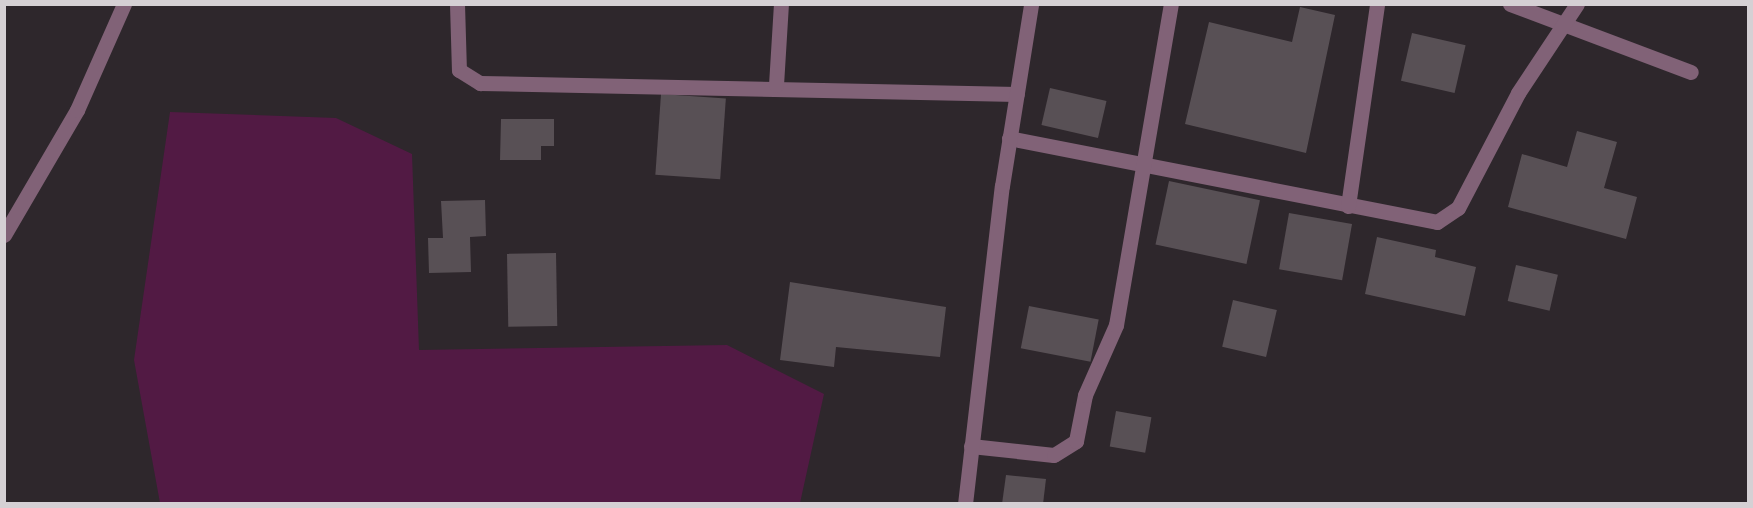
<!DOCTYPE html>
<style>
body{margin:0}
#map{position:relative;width:1753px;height:508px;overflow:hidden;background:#2e272c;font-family:"Golos Text",sans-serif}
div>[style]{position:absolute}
.green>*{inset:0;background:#521a44}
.building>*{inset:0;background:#585055;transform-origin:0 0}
.minor>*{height:15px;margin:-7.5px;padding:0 7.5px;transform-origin:7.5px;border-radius:7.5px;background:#816277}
span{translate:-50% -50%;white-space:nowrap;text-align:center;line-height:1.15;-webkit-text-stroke:6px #141113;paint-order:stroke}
.frame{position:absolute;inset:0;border:6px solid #d5d0d4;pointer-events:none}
</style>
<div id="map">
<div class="green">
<div style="clip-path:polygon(170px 112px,336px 118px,412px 154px,419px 350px,727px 345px,824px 394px,800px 503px,160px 503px,134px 360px)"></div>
</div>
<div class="building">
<div style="clip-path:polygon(1300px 7px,1335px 15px,1306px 153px,1185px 124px,1209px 22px,1292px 42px)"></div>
<div style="left:1412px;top:33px;width:55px;height:49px;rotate:13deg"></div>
<div style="left:1050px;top:88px;width:58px;height:38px;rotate:13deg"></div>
<div style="left:661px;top:94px;width:65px;height:81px;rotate:4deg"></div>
<div style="clip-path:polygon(501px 119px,554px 119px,554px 146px,541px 146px,541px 160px,500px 160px)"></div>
<div style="clip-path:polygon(1577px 131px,1617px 142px,1604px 188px,1637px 197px,1626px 239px,1508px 207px,1522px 154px,1567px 167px)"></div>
<div style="left:1169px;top:181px;width:93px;height:65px;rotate:12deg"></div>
<div style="clip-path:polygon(485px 200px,486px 236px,470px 237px,471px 272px,429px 273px,428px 238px,443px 238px,441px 201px)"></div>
<div style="left:1289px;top:213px;width:64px;height:57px;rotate:10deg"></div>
<div style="clip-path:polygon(1377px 237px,1436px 250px,1435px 257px,1476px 267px,1465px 316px,1365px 294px)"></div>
<div style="left:556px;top:253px;width:73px;height:49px;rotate:89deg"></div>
<div style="left:1516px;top:265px;width:43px;height:37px;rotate:13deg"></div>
<div style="clip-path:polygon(790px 282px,946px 307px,940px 357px,836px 347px,834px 367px,780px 360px)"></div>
<div style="left:1233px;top:300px;width:45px;height:48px;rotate:13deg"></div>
<div style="left:1029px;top:306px;width:71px;height:43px;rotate:11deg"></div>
<div style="left:1116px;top:411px;width:36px;height:36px;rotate:10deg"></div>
<div style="clip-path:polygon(1006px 475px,1046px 479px,1043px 504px,1002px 504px)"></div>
</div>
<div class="minor">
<div style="left:457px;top:4px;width:66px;rotate:88.3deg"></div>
<div style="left:459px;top:70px;width:25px;rotate:32deg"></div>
<div style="left:480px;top:83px;width:537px;rotate:1.17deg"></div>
<div style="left:1510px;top:4px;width:193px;rotate:20.6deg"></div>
<div style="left:776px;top:85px;width:81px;rotate:-86.5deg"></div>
<div style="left:1009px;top:138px;width:436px;rotate:11.1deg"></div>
<div style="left:1437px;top:222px;width:25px;rotate:-34deg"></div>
<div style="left:1458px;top:208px;width:130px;rotate:-62.4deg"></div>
<div style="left:1518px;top:93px;width:107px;rotate:-56.5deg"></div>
<div style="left:1348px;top:206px;width:204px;rotate:-81.8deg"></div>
<div style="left:4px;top:235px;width:145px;rotate:-59.7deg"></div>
<div style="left:77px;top:110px;width:116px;rotate:-66.1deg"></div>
<div style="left:971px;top:446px;width:83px;rotate:6.2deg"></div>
<div style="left:1054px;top:455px;width:26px;rotate:-32deg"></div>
<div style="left:1076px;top:441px;width:47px;rotate:-78.9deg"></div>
<div style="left:1085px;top:395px;width:77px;rotate:-66.1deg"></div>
<div style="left:1116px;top:325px;width:326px;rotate:-80.3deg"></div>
<div style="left:965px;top:504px;width:320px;rotate:-83.4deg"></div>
<div style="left:1002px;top:186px;width:184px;rotate:-80.9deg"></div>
</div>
<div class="frame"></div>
</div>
